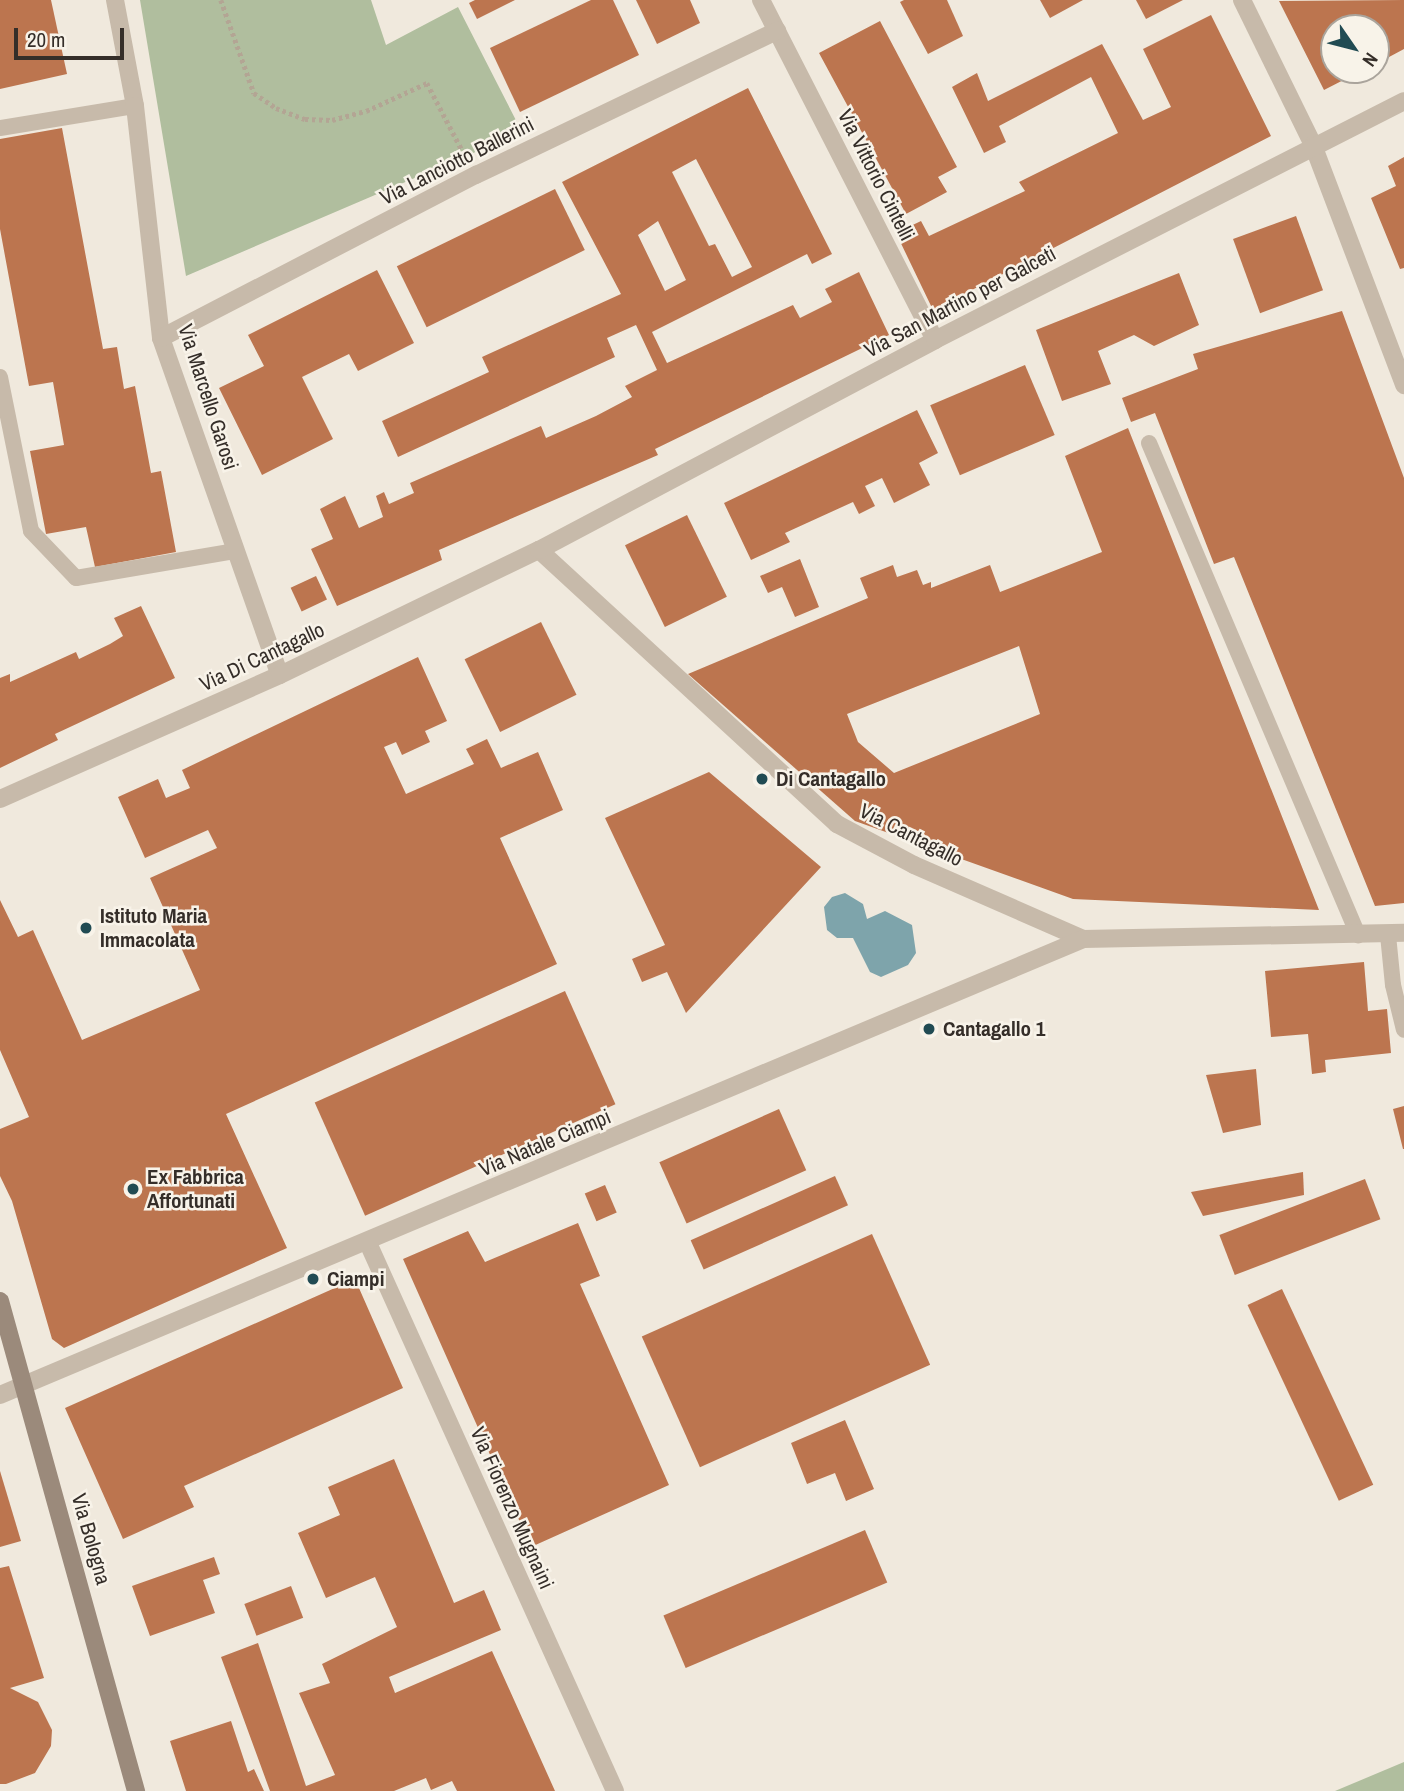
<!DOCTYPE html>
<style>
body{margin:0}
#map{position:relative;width:1404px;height:1791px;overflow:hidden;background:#f0e9dd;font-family:"Archivo Narrow",sans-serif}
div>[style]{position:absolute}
.green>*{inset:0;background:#b0be9e}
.water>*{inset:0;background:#7ea4ab}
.building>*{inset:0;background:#bc754f;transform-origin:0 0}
.path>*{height:4.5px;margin-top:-2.25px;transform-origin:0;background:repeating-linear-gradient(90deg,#b3a594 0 3.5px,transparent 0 7px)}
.lane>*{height:16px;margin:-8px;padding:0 8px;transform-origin:8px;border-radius:8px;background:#c7baaa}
.street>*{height:18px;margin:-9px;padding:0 9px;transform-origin:9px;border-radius:9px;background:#c7baaa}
.secondary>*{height:18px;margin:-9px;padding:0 9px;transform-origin:9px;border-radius:9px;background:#9b8a7b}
.dots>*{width:19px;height:19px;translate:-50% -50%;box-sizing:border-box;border:4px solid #f8f3e9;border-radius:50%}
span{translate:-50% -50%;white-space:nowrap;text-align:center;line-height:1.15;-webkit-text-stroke:5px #f8f3e9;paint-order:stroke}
.street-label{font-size:21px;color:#352e29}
.poi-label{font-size:21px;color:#352e29;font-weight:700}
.left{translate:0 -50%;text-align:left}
.north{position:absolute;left:1320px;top:14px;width:70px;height:70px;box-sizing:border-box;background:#f8f3e9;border:2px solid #aaa49c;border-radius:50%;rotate:125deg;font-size:19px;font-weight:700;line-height:28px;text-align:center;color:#352e29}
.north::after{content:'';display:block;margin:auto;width:24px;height:32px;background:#214b53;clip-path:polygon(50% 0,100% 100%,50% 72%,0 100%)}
.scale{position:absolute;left:14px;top:28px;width:110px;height:32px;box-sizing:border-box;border:4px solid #352e29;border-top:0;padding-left:9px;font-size:21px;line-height:24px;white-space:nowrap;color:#352e29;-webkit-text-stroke:5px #f8f3e9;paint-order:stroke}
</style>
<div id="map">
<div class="green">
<div style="clip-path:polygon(140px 0,371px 0,386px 45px,458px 7px,522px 132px,186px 276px)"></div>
<div style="clip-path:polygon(1404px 1762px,1404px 1791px,1335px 1791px)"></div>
</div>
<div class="water">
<div style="clip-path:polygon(845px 893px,863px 904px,867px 919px,885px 911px,912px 925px,916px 953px,908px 965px,881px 977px,870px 972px,853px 938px,837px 938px,827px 930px,824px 907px,832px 897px)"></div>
</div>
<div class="building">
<div style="clip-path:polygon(0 0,51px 0,67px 74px,0 89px)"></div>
<div style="clip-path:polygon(475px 0,515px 0,477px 19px,469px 3px)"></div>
<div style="clip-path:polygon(591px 0,613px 0,639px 55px,520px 112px,490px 48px)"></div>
<div style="clip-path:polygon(636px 0,690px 0,700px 23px,657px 44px)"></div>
<div style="clip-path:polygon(904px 0,947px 0,963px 36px,928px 54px,900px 2px)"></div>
<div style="clip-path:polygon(1040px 0,1083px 0,1050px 18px)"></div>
<div style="clip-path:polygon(1136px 0,1183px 0,1146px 19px)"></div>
<div style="clip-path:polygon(1404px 0,1404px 49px,1376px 64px,1376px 28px,1334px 28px,1334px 70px,1363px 70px,1324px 90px,1279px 1px)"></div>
<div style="clip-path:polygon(1211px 15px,1271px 136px,933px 310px,896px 233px,921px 221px,929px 236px,1025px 191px,1019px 182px,1118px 133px,1091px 77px,999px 126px,1006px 142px,984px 153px,952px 87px,977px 73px,988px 101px,1102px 44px,1143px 120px,1171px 107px,1143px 49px)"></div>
<div style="clip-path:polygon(880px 21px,957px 167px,938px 177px,947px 192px,906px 214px,819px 53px)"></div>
<div style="clip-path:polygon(evenodd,748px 88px,832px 254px,812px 264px,807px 254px,652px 332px,667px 363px,793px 305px,800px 318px,832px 302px,825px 289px,859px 272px,889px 335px,655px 449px,658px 455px,439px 550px,442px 560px,337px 606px,311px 549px,333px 539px,320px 509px,345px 496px,359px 528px,383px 517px,376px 496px,384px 492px,389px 504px,414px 493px,410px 483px,541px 426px,546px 438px,596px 416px,632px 397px,625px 386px,657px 370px,636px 325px,607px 338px,615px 357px,398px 457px,382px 421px,489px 372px,482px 357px,621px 294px,562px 182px,748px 88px,696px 159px,752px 267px,732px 277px,715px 244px,709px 246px,672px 172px,696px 159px,748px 88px,658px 221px,686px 280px,665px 291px,638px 235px,658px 221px)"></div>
<div style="clip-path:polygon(62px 128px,103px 349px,117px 347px,124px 389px,135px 386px,151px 473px,161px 471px,176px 552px,95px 567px,86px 527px,46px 534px,30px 451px,64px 445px,53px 382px,29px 386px,0 229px,0 139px)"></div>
<div style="clip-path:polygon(1404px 157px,1404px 268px,1400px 269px,1371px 198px,1396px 186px,1388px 166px)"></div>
<div style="left:555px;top:189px;width:68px;height:176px;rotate:64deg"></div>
<div style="left:1296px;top:216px;width:79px;height:67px;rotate:70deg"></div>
<div style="clip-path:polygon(377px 270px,414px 343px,358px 371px,349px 354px,302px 377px,333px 439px,262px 475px,219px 388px,264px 366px,248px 335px)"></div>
<div style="clip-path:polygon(1179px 273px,1199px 325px,1154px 346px,1134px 335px,1098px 351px,1111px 384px,1062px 401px,1036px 330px)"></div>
<div style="clip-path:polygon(1342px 311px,1404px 478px,1404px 903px,1375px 906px,1234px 557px,1214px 564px,1155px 413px,1131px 422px,1122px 398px,1198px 369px,1193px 354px)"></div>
<div style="left:1025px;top:365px;width:76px;height:103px;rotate:67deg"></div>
<div style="clip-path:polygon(917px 410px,938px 453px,919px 463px,930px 485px,894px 503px,882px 478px,865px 486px,875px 506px,859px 514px,853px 502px,785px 533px,790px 542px,751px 560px,724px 503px)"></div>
<div style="clip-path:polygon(evenodd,1128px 428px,1319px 910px,1073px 899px,855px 821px,688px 674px,868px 598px,860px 578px,893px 565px,897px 577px,917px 570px,923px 585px,931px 582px,931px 588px,990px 565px,1000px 592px,1102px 552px,1065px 456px,1128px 428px,1019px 646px,1040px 714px,894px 773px,858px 742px,847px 714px,1019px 646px)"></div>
<div style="left:687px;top:515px;width:91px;height:69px;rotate:64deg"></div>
<div style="clip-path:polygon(800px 559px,819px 607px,795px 617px,782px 587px,768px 593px,760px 576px)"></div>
<div style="left:316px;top:576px;width:26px;height:28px;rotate:65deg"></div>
<div style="clip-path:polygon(141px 606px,175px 678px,55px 734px,58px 740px,0 768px,0 678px,10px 674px,10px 682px,76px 652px,79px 659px,110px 644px,123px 636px,114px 618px)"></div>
<div style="left:541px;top:622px;width:81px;height:85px;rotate:64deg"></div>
<div style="clip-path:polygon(418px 657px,447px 721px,425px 731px,430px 742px,402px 755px,396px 742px,384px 747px,406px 794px,474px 764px,466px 749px,487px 739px,501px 768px,538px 752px,563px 810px,500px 838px,557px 964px,226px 1114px,287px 1248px,64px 1348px,52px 1339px,12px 1201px,0 1176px,0 1129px,29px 1117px,0 1050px,0 900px,18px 937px,33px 930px,82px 1040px,200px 990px,150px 878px,217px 848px,208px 830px,145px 858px,118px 797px,158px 779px,166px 798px,190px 788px,182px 770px)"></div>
<div style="clip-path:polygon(709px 772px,821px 867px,686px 1013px,667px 972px,642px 982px,632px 959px,665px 945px,605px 818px)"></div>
<div style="clip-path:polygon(1364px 962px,1368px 1011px,1387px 1009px,1391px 1053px,1325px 1060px,1326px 1072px,1312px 1074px,1308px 1034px,1271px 1037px,1265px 971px)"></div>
<div style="left:565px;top:991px;width:124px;height:274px;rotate:66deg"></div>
<div style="clip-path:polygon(1256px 1069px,1261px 1125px,1223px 1133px,1206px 1075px)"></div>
<div style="clip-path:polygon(1404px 1106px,1404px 1149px,1403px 1149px,1393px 1109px)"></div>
<div style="left:779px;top:1109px;width:67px;height:131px;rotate:66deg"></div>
<div style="clip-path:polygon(1303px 1172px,1304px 1195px,1203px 1216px,1191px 1192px)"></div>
<div style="left:835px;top:1176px;width:32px;height:158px;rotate:66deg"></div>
<div style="left:1365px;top:1179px;width:43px;height:156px;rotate:69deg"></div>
<div style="left:605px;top:1185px;width:30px;height:22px;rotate:67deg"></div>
<div style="clip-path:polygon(578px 1223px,600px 1276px,580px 1284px,669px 1485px,531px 1547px,403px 1259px,468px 1231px,485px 1262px)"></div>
<div style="left:872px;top:1234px;width:143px;height:252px;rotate:66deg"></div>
<div style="clip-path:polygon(355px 1279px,403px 1388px,184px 1486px,194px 1507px,123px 1539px,65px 1408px)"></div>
<div style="left:1282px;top:1289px;width:216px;height:38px;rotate:65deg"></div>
<div style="clip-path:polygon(845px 1420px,874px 1489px,846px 1501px,835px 1473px,807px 1484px,791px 1443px)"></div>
<div style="clip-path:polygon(394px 1459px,454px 1603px,484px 1590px,501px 1630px,389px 1677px,395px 1693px,492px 1651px,555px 1791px,457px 1791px,452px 1781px,431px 1790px,426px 1778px,394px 1791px,270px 1791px,221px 1657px,258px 1643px,306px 1786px,335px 1775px,299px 1693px,330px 1683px,322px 1664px,397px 1627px,375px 1577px,326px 1598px,298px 1533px,340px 1515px,328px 1487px)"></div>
<div style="clip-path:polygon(0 1471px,21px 1541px,0 1547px)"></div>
<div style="left:865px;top:1530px;width:57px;height:219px;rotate:67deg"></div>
<div style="clip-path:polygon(214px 1557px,220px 1574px,203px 1580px,215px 1613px,150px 1636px,132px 1586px)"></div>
<div style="clip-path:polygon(9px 1566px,44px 1678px,10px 1688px,38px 1702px,52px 1730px,51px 1746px,35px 1773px,6px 1784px,0 1784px,0 1568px)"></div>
<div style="left:291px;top:1586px;width:34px;height:50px;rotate:69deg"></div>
<div style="clip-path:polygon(231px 1721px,248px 1772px,254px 1769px,264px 1791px,186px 1791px,170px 1741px)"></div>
</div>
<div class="path">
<div style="left:221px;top:0;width:99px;rotate:70.5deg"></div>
<div style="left:254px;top:93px;width:27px;rotate:34deg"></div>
<div style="left:276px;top:108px;width:31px;rotate:21deg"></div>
<div style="left:305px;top:119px;width:27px;rotate:2deg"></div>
<div style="left:332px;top:120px;width:35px;rotate:-15deg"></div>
<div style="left:366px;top:111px;width:67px;rotate:-24.7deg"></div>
<div style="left:427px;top:83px;width:78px;rotate:62.4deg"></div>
</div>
<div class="lane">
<div style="left:0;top:128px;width:137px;rotate:-9.3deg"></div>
<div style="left:0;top:377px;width:157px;rotate:78.6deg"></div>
<div style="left:31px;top:531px;width:65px;rotate:46.2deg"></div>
<div style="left:76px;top:578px;width:162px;rotate:-9.6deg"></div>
<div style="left:1149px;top:443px;width:535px;rotate:66.98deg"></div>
<div style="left:1388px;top:935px;width:50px;rotate:84.3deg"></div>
<div style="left:1393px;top:985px;width:46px;rotate:76.3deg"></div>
</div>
<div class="street">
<div style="left:115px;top:0;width:108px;rotate:79.3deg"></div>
<div style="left:135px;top:106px;width:233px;rotate:83.6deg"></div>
<div style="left:161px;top:338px;width:357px;rotate:70.6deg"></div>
<div style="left:761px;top:0;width:382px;rotate:62.9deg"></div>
<div style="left:1242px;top:0;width:161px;rotate:63.9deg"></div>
<div style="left:1313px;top:145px;width:257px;rotate:69.2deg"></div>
<div style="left:161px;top:338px;width:355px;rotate:-27.4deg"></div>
<div style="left:476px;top:175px;width:334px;rotate:-25.6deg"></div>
<div style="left:539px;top:550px;width:405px;rotate:42.6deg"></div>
<div style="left:837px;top:824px;width:87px;rotate:28deg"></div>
<div style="left:914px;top:865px;width:184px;rotate:23.6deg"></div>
<div style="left:1083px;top:939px;width:321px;rotate:-1.1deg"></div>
<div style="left:0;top:799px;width:306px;rotate:-23.9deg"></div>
<div style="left:280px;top:675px;width:288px;rotate:-25.8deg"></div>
<div style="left:539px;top:550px;width:448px;rotate:-27.9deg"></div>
<div style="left:935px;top:340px;width:526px;rotate:-27deg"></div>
<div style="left:368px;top:1243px;width:601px;rotate:65.74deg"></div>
<div style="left:0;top:1395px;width:1175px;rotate:-22.83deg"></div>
</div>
<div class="secondary">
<div style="left:0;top:1301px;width:509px;rotate:74.49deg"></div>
</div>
<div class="dots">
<div style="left:762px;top:779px;background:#214b53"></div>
<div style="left:86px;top:928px;background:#214b53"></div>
<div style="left:929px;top:1029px;background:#214b53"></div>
<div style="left:133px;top:1189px;background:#214b53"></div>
<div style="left:313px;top:1279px;background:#214b53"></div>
</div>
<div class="street-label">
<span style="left:457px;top:161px;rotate:-27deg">Via Lanciotto Ballerini</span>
<span style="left:876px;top:175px;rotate:63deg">Via Vittorio Cintelli</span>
<span style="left:960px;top:302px;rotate:-28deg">Via San Martino per Galceti</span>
<span style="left:208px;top:397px;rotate:72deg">Via Marcello Garosi</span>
<span style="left:262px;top:657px;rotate:-25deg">Via Di Cantagallo</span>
<span style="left:911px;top:835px;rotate:27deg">Via Cantagallo</span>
<span style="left:545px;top:1143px;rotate:-23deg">Via Natale Ciampi</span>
<span style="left:512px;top:1508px;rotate:66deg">Via Fiorenzo Mugnaini</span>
<span style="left:91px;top:1539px;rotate:74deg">Via Bologna</span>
</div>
<div class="poi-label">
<span class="left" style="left:776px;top:779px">Di Cantagallo</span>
<span class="left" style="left:100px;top:928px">Istituto Maria<br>Immacolata</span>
<span class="left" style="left:943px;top:1029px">Cantagallo 1</span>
<span class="left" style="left:147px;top:1189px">Ex Fabbrica<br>Affortunati</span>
<span class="left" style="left:327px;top:1279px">Ciampi</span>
</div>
<div class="north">N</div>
<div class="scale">20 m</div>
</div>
